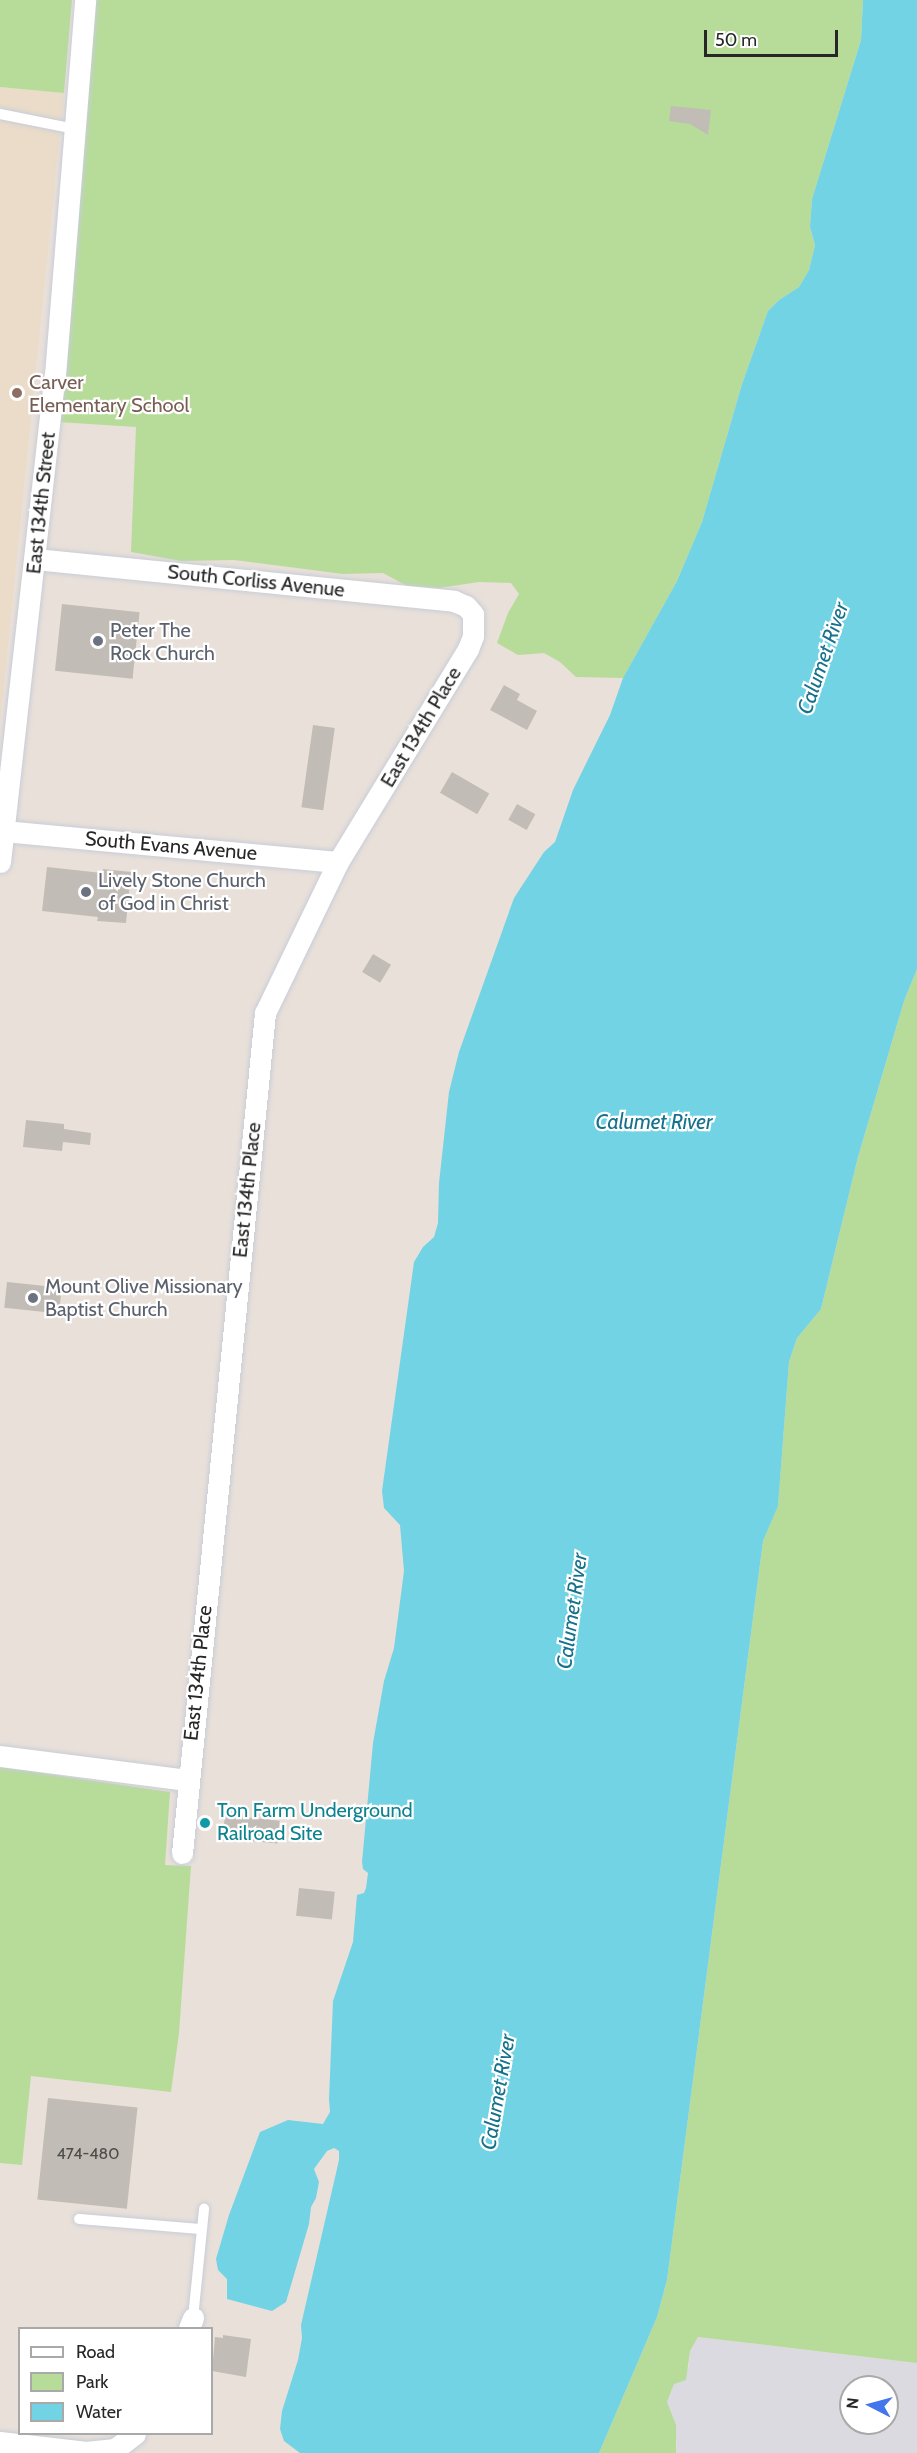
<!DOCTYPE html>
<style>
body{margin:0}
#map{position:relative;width:917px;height:2453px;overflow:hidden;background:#e9e0d9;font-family:Cabin,sans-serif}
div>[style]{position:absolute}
.industrial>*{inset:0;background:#dbdae1}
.education>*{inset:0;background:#eadcc9}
.green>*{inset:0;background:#b7dc99}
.water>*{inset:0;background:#72d3e5}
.building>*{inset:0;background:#c1bcb5;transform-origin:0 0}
.roads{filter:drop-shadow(0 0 2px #c8cdd8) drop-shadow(0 0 2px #c8cdd8)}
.service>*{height:10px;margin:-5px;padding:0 5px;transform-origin:5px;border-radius:5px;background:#fff}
.minor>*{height:21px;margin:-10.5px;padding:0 10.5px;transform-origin:10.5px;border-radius:10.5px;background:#fff}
.dots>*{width:16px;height:16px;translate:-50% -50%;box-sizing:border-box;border:3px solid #fff;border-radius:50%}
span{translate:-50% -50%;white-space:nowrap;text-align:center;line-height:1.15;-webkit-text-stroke:4.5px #fff;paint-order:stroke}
.number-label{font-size:16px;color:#4e4c4a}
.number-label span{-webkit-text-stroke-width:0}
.education-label{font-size:20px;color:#785e54}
.left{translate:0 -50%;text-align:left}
.street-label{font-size:20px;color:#272727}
.worship-label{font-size:20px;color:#5b616d}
.culture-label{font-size:20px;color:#0d838f}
.water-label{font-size:21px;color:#16718c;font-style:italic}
.legend{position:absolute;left:18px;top:2327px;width:195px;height:108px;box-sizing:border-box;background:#fff;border:2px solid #a9a9a9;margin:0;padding:8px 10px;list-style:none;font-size:18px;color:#272727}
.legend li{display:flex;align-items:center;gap:12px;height:30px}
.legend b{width:30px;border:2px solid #a9a9a9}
.north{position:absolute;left:839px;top:2375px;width:60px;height:60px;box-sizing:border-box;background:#fff;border:2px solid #a9a9a9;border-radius:50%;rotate:276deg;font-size:16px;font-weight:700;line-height:24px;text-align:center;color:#272727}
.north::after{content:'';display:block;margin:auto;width:21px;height:27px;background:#4376ec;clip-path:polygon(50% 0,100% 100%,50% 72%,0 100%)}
.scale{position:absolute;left:704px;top:30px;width:134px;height:27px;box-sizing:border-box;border:3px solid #272727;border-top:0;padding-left:8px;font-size:18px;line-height:21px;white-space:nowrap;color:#272727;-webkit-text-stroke:4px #fff;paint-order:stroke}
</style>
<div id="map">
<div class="industrial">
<div style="clip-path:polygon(evenodd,697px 2337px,917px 2363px,917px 2453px,676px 2453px,677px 2442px,667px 2402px,674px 2384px,689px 2367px,690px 2351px,697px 2337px,851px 2387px,887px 2387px,887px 2423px,851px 2423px,851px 2387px)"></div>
</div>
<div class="education">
<div style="clip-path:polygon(0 87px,64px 93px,0 724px)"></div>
</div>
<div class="green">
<div style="clip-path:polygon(0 0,72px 0,64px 93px,0 87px)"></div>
<div style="clip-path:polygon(94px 0,863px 0,861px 40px,812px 199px,810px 227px,815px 245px,809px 270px,799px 287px,779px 300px,768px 311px,742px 384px,702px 522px,677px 581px,623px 678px,576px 677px,560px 662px,544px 653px,518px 655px,497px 643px,508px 613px,519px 594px,511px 583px,479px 582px,439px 588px,407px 586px,383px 573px,343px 574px,234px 560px,181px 561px,131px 552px,136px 427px,58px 422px)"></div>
<div style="clip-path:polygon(917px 969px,917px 2363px,698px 2337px,690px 2351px,686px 2380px,674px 2384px,667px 2402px,676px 2425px,676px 2453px,599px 2453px,657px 2317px,667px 2280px,763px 1541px,778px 1505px,789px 1362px,797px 1338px,821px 1309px,858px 1157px,904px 1001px)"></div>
<div style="clip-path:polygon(0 1767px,170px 1792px,165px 1865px,191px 1866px,179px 2033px,171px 2092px,31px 2076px,22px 2165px,0 2163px)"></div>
</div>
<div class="water">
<div style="clip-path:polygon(863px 0,917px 0,917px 969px,904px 1001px,858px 1157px,821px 1309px,797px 1338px,789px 1362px,778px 1506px,763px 1541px,667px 2280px,657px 2317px,599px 2453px,300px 2453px,284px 2441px,280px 2429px,282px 2411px,298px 2360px,302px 2338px,301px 2325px,339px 2160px,339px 2151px,334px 2148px,327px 2151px,314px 2169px,319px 2182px,316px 2198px,311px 2207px,309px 2224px,286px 2302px,272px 2311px,227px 2299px,227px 2279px,218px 2270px,216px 2259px,229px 2215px,260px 2132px,288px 2120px,323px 2124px,330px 2112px,329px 2099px,333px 2001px,353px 1942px,357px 1895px,364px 1893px,366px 1888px,368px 1873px,363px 1869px,362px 1862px,373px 1743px,384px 1681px,394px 1648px,404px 1571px,400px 1525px,384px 1508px,382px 1491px,414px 1262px,423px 1247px,434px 1237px,438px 1223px,439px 1183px,449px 1092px,459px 1052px,514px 898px,544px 852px,555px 842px,573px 790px,610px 715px,623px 678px,677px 581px,702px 522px,742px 384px,768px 311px,779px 300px,799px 287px,809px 270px,815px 245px,810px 227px,812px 199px,861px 40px)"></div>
</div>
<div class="building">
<div style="clip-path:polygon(671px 106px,711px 110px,708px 135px,690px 124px,669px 121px)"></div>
<div style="left:62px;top:604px;width:78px;height:67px;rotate:6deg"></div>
<div style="clip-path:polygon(504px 685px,520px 694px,517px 700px,537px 711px,527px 730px,490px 710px)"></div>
<div style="left:313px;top:725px;width:22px;height:83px;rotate:8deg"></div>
<div style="left:452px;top:772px;width:43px;height:24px;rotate:30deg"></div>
<div style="left:517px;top:804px;width:21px;height:18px;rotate:29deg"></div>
<div style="clip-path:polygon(47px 867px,102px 873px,103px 869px,131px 872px,126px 923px,97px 921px,98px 917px,42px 911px)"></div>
<div style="left:373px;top:954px;width:21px;height:21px;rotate:31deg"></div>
<div style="clip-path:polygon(26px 1120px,64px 1124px,64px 1129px,91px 1133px,90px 1145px,63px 1142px,62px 1151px,23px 1147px)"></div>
<div style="left:7px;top:1282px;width:55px;height:26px;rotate:6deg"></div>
<div style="left:225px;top:1815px;width:55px;height:23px;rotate:6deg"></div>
<div style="left:299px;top:1888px;width:36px;height:28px;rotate:6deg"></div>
<div style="left:48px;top:2098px;width:90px;height:102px;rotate:6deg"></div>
<div style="clip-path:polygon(223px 2335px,251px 2339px,246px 2377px,212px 2371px,215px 2337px,223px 2338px)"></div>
</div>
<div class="roads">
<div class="service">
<div style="left:0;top:114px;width:76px;rotate:11.3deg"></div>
<div style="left:79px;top:2219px;width:122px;rotate:4.7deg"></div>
<div style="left:193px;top:2318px;width:110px;rotate:-84.2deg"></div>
</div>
<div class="minor">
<div style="left:35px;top:559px;width:421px;rotate:5.7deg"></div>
<div style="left:454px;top:601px;width:13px;rotate:23deg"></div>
<div style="left:466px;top:606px;width:11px;rotate:49deg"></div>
<div style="left:473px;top:614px;width:22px;rotate:90deg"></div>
<div style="left:473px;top:636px;width:14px;rotate:111deg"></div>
<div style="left:468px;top:649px;width:250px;rotate:121.4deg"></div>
<div style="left:338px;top:862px;width:168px;rotate:115.8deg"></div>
<div style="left:265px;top:1013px;width:844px;rotate:95.64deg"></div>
<div style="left:3px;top:831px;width:336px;rotate:5.3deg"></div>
<div style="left:0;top:862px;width:490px;rotate:-83.6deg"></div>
<div style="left:55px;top:375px;width:376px;rotate:-85.4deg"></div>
<div style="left:0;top:1756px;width:190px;rotate:7.3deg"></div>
<div style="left:189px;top:2328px;width:11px;rotate:-68deg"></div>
<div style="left:0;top:2442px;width:87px;rotate:6.6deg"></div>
<div style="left:86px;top:2452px;width:29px;rotate:-6deg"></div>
<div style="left:115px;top:2449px;width:25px;rotate:-37deg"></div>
</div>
</div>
<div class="dots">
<div style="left:17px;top:393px;background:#8d6e63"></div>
<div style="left:98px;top:641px;background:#6b7280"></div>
<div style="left:86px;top:892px;background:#6b7280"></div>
<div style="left:33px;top:1298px;background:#6b7280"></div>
<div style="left:205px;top:1823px;background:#0f9aa8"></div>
</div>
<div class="number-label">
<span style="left:88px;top:2154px">474-480</span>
</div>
<div class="education-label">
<span class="left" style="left:29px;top:394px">Carver<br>Elementary School</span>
</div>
<div class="street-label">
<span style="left:41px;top:503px;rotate:-84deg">East 134th Street</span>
<span style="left:256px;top:581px;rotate:6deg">South Corliss Avenue</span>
<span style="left:421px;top:727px;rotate:-59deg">East 134th Place</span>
<span style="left:171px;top:846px;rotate:5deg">South Evans Avenue</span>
<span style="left:247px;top:1190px;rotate:-84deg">East 134th Place</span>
<span style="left:198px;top:1673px;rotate:-84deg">East 134th Place</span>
</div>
<div class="worship-label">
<span class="left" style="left:110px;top:642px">Peter The<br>Rock Church</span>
<span class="left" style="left:98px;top:892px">Lively Stone Church<br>of God in Christ</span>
<span class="left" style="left:45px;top:1298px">Mount Olive Missionary<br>Baptist Church</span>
</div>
<div class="culture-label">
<span class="left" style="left:217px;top:1822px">Ton Farm Underground<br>Railroad Site</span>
</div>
<div class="water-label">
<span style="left:823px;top:658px;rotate:-71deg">Calumet River</span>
<span style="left:654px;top:1122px">Calumet River</span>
<span style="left:572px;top:1611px;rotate:-82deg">Calumet River</span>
<span style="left:498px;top:2092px;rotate:-80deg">Calumet River</span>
</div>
<ul class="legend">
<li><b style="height:8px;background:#fff"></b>Road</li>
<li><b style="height:16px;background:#b7dc99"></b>Park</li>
<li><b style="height:16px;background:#72d3e5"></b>Water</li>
</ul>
<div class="north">N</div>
<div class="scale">50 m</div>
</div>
